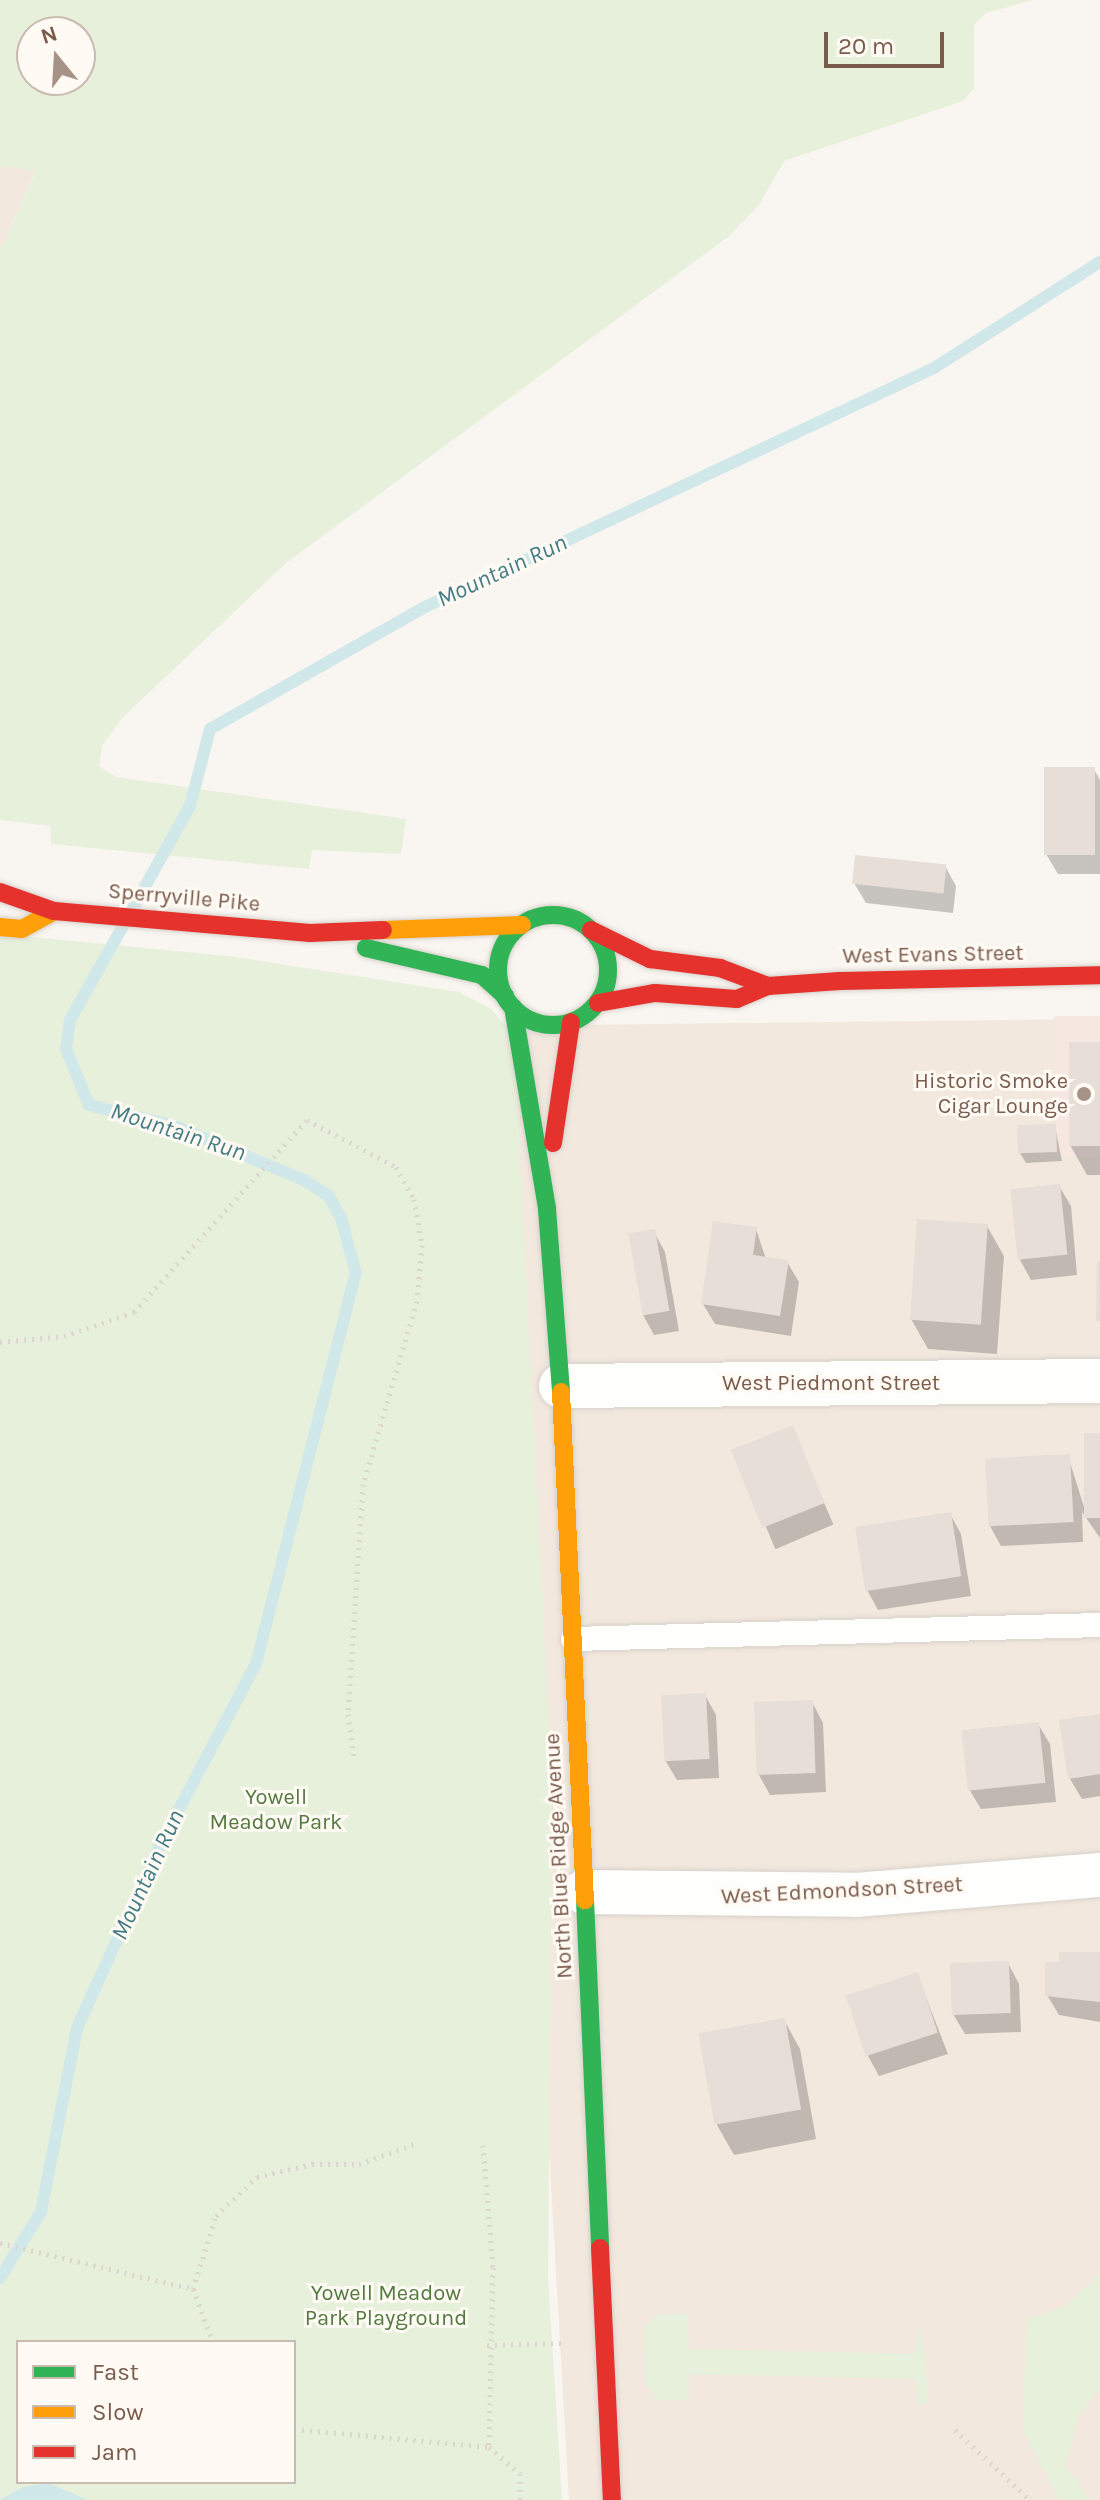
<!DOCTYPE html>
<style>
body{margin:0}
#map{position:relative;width:1100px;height:2500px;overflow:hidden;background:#f9f5f0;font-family:Karla,sans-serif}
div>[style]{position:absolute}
.residential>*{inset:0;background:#f2e8de}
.commercial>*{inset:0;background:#f6e8e1;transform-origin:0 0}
.green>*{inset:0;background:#e7f0db}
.water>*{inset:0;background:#d0e8ea}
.shadow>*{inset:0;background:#0003;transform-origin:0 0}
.stream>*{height:12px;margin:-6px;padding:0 6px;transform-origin:6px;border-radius:6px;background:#d0e8ea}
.building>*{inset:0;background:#e6ded7;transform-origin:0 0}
.path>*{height:5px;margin-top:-2.5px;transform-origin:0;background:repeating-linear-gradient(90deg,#dcd5d0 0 2px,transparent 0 8px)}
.roads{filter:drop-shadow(0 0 2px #d7d1cb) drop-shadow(0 0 2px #d7d1cb)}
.lane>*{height:24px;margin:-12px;padding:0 12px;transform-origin:12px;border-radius:12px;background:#fefefd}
.street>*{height:44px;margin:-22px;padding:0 22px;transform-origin:22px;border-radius:22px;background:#fefefd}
.fast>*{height:18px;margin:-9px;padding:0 9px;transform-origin:9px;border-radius:9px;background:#30b455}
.fast>.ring{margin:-9px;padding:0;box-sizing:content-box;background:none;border:18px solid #30b455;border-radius:50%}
.slow>*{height:18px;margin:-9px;padding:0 9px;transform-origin:9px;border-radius:9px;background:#ff9f0a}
.jam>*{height:18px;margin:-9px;padding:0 9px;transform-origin:9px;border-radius:9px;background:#e5322d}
.dots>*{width:22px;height:22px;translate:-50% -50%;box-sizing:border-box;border:4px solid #fffaf3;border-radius:50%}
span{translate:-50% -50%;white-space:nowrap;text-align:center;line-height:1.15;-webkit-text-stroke:6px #fffaf3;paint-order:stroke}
.street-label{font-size:22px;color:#7a5c4d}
.poi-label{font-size:22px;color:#7a5c4d}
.right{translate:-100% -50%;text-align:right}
.park-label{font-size:22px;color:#537a41}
.water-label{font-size:24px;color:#437c86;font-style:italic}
.legend{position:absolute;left:16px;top:2340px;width:280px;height:144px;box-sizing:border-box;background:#fffaf3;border:2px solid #cabbb1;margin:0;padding:10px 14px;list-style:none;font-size:24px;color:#7a5c4d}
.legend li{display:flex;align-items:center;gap:16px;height:40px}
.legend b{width:40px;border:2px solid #cabbb1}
.north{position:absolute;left:16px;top:16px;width:80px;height:80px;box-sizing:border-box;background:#fffaf3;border:2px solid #cabbb1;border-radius:50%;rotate:342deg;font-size:22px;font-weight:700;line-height:32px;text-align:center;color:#7a5c4d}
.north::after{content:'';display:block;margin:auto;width:28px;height:36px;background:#a69286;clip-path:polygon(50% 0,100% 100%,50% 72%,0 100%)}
.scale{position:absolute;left:824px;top:32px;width:120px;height:36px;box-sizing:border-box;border:4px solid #7a5c4d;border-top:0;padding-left:10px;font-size:24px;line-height:28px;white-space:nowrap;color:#7a5c4d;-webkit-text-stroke:6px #fffaf3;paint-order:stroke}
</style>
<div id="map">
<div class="residential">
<div style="clip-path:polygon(0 166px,36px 170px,0 251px)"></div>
<div style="clip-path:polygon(1100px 1019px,1100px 2500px,569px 2500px,485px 1026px)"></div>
</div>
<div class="commercial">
<div style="left:1100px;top:1016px;width:141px;height:46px;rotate:90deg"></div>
</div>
<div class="green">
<div style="clip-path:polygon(evenodd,0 0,1033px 0,986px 13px,974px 25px,974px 88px,963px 101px,784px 161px,759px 205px,728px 237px,286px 563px,122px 718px,102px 746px,99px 766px,116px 777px,406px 819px,401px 854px,312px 850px,309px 869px,51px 844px,50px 826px,0 820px,0 251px,36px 171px,0 166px,0 0,32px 32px,80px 32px,80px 80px,32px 80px,32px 32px)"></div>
<div style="clip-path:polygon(evenodd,0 934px,228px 956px,459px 992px,491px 1009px,514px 1035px,552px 1787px,548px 2279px,562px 2500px,0 2500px,0 934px,18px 2342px,294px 2342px,294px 2482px,18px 2482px,18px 2342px)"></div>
<div style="clip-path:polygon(1100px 2274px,1100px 2388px,1080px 2413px,1065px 2465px,1090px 2500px,1059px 2500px,1022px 2429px,1027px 2325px,1028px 2318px,1064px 2307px)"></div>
<div style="clip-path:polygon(659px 2314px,688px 2314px,689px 2349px,914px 2354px,922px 2322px,928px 2402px,917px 2405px,916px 2379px,689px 2374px,689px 2400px,657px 2400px,645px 2382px,644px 2326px)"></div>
</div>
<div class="water">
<div style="clip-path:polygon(48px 2483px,88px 2500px,0 2500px,23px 2487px)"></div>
</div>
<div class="shadow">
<div style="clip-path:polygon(1094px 769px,1100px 780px,1100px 874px,1058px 874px,1046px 854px)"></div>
<div style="clip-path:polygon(945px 866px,956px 886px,953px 913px,866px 903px,854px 883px)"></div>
<div style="clip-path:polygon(1100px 1044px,1100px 1175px,1087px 1175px,1070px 1145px)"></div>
<div style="clip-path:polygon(1055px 1126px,1062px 1161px,1026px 1163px,1020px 1153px)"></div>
<div style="clip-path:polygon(1059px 1186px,1071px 1206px,1077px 1275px,1031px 1280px,1020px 1260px)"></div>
<div style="clip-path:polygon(987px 1226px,1004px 1256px,997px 1354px,928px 1349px,911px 1319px)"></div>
<div style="clip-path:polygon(756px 1229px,766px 1259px,787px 1262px,799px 1282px,791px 1336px,715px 1324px,703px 1304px)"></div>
<div style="clip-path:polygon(654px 1232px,665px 1252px,679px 1331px,654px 1335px,643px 1315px)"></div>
<div style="left:792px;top:1427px;width:106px;height:63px;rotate:67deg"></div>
<div style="clip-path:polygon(1100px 1435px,1100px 1538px,1082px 1512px,1083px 1542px,1001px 1546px,990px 1526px,1068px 1456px,1085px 1510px)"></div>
<div style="clip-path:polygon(950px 1514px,961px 1534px,971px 1596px,878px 1610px,867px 1590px)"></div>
<div style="clip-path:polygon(705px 1695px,716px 1715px,719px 1778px,677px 1780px,665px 1760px)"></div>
<div style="clip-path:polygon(812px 1702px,823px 1723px,826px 1792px,770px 1795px,759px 1775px)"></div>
<div style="clip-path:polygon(1100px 1716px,1100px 1796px,1082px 1799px,1070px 1779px,1061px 1722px)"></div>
<div style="clip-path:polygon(1038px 1724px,1050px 1744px,1056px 1802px,981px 1809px,969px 1789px)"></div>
<div style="clip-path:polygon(1100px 1954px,1100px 2022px,1059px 2015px,1047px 1995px,1061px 1964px)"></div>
<div style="clip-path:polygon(1008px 1963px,1019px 1984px,1021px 2032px,965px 2034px,953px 2014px)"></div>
<div style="clip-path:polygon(917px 1974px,948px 2054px,879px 2076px,868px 2056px)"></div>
<div style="clip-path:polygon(784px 2020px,800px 2049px,816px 2139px,734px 2155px,717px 2125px)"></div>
</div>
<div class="stream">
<div style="left:132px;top:910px;width:119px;rotate:-60.9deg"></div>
<div style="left:190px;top:806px;width:80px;rotate:-75.4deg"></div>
<div style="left:210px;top:729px;width:247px;rotate:-29.6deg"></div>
<div style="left:425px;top:607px;width:562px;rotate:-25.15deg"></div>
<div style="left:934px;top:368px;width:197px;rotate:-32.6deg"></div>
<div style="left:0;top:2278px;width:78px;rotate:-58.2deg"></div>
<div style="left:41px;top:2212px;width:187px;rotate:-78.9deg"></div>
<div style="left:77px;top:2028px;width:199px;rotate:-65.6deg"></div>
<div style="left:159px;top:1847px;width:207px;rotate:-62.1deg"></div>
<div style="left:256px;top:1664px;width:404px;rotate:-75.7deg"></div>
<div style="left:356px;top:1273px;width:57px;rotate:-105.3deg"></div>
<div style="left:341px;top:1218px;width:25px;rotate:-119deg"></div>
<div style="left:329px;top:1196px;width:27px;rotate:-147deg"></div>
<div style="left:306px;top:1181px;width:142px;rotate:-157.2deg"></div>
<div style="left:175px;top:1126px;width:89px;rotate:-166.3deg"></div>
<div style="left:89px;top:1105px;width:61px;rotate:-112.3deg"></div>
<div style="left:66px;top:1049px;width:29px;rotate:-82deg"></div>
<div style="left:70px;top:1020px;width:108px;rotate:-60.6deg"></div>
</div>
<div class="building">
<div style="left:1044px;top:767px;width:51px;height:88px"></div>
<div style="left:855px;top:855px;width:92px;height:29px;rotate:6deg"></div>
<div style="left:1069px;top:1042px;width:31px;height:104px"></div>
<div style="left:1056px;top:1124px;width:28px;height:39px;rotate:88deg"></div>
<div style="left:1060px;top:1184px;width:71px;height:50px;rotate:84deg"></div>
<div style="left:917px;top:1219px;width:71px;height:101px;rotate:4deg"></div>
<div style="clip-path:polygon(713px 1221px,757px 1227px,753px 1255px,789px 1260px,780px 1316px,701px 1304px)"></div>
<div style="left:655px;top:1229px;width:83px;height:27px;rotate:80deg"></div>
<div style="clip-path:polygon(1097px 1262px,1100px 1262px,1100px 1321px,1096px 1321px)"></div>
<div style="left:793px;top:1425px;width:84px;height:67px;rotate:68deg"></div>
<div style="left:1084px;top:1433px;width:16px;height:85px"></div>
<div style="left:1070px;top:1454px;width:68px;height:85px;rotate:87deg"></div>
<div style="left:951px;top:1512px;width:65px;height:97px;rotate:81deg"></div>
<div style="left:706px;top:1693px;width:66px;height:45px;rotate:87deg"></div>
<div style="left:813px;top:1700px;width:73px;height:59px;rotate:88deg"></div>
<div style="clip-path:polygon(1100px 1714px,1100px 1774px,1068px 1779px,1059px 1720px)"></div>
<div style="left:1039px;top:1722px;width:61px;height:78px;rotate:84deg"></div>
<div style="clip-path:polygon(1059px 1952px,1100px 1952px,1100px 2002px,1045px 1996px,1045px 1962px,1059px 1962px)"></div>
<div style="left:1009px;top:1961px;width:52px;height:59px;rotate:88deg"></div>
<div style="left:918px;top:1972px;width:64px;height:76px;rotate:72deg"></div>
<div style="left:785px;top:2018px;width:93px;height:88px;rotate:80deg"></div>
</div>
<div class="path">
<div style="left:0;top:1342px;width:64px;rotate:-5.4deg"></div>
<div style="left:64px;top:1336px;width:74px;rotate:-18.9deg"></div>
<div style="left:134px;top:1312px;width:258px;rotate:-48deg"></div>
<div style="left:307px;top:1120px;width:101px;rotate:27.8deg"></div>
<div style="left:396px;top:1167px;width:37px;rotate:61deg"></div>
<div style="left:414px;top:1199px;width:47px;rotate:80.1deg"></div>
<div style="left:422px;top:1245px;width:56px;rotate:95.1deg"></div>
<div style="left:417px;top:1301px;width:191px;rotate:106.4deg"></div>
<div style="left:363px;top:1484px;width:230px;rotate:93.7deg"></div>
<div style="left:348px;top:1714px;width:42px;rotate:81.9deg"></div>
<div style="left:483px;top:2145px;width:122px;rotate:85.3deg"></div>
<div style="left:493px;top:2267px;width:180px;rotate:91.3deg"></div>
<div style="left:489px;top:2447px;width:41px;rotate:41.1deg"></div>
<div style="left:520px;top:2474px;width:26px;rotate:90deg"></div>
<div style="left:0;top:2243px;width:198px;rotate:13.4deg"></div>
<div style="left:193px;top:2289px;width:57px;rotate:69.3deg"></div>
<div style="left:193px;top:2289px;width:77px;rotate:-72.5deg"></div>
<div style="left:216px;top:2216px;width:57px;rotate:-43.6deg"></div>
<div style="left:257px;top:2177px;width:57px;rotate:-13.3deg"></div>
<div style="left:312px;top:2164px;width:47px"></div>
<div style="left:359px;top:2164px;width:59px;rotate:-20deg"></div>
<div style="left:487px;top:2345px;width:75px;rotate:-1.5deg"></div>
<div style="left:294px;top:2429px;width:196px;rotate:5.3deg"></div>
<div style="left:955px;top:2430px;width:103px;rotate:43deg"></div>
</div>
<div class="roads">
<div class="lane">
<div style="left:573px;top:1639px;width:527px;rotate:-1.52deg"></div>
</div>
<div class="street">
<div style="left:561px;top:1386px;width:539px;rotate:-0.53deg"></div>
<div style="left:584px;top:1892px;width:272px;rotate:0.6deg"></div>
<div style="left:856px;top:1895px;width:245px;rotate:-4.7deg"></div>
</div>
<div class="fast">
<div class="ring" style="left:498px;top:915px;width:92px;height:92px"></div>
<div style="left:366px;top:948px;width:119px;rotate:13.1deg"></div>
<div style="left:482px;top:975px;width:31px;rotate:42deg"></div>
<div style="left:513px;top:1007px;width:205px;rotate:80.4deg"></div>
<div style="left:547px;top:1209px;width:184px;rotate:85.6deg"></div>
<div style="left:585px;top:1900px;width:348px;rotate:87.5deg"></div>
</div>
<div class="slow">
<div style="left:0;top:927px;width:22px;rotate:5deg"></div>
<div style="left:22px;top:929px;width:37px;rotate:-29deg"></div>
<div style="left:383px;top:930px;width:139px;rotate:-2.1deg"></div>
<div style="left:561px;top:1392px;width:509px;rotate:87.3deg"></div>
</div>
<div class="jam">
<div style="left:0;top:892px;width:57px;rotate:19.4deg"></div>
<div style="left:54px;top:911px;width:257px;rotate:4.9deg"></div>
<div style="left:310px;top:933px;width:73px;rotate:-2.4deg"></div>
<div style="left:591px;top:930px;width:66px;rotate:26.2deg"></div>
<div style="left:650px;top:959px;width:71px;rotate:7.3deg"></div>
<div style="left:720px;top:968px;width:51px;rotate:20.6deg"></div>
<div style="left:598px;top:1003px;width:58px;rotate:-10deg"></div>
<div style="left:655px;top:993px;width:82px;rotate:4.2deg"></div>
<div style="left:737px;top:999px;width:34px;rotate:-23deg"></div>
<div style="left:768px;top:986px;width:72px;rotate:-4deg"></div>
<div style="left:840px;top:981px;width:260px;rotate:-1.3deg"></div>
<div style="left:553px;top:1143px;width:122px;rotate:-81.5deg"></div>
<div style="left:600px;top:2248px;width:252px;rotate:87.3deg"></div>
</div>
</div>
<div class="dots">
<div style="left:1084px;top:1094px;background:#a69286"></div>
</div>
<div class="street-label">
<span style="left:184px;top:898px;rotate:5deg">Sperryville Pike</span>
<span style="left:933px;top:955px;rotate:-1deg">West Evans Street</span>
<span style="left:831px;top:1384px">West Piedmont Street</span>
<span style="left:559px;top:1856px;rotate:-93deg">North Blue Ridge Avenue</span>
<span style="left:842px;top:1891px;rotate:-3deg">West Edmondson Street</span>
</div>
<div class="poi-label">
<span class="right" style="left:1068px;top:1094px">Historic Smoke<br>Cigar Lounge</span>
</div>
<div class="park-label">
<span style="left:276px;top:1810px">Yowell<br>Meadow Park</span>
<span style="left:386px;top:2306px">Yowell Meadow<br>Park Playground</span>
</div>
<div class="water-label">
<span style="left:502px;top:571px;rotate:-25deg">Mountain Run</span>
<span style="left:178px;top:1132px;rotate:18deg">Mountain Run</span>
<span style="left:148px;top:1875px;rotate:-65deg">Mountain Run</span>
</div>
<ul class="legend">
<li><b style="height:10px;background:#30b455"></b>Fast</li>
<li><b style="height:10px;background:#ff9f0a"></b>Slow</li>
<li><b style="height:10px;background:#e5322d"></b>Jam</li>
</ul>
<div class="north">N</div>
<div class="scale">20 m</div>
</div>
